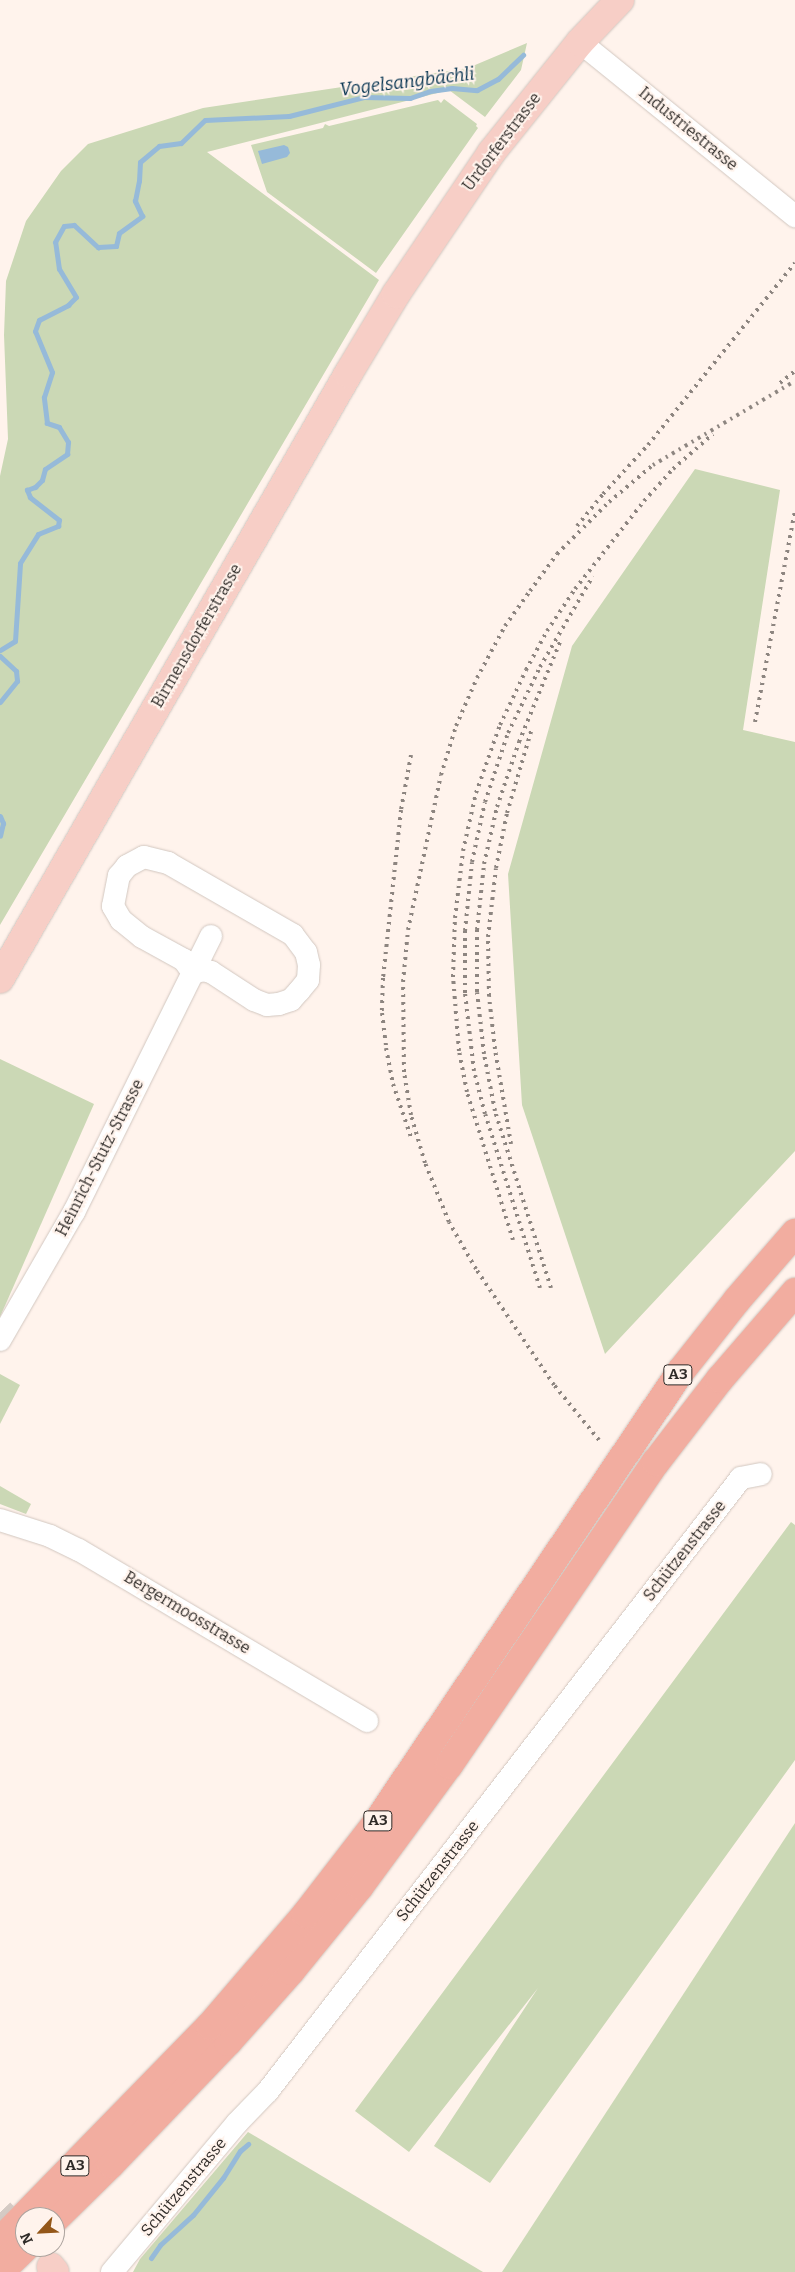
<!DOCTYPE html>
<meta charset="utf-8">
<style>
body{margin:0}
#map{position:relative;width:795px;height:2272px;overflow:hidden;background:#fff3ec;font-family:Bitter,serif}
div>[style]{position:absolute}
.green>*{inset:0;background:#cbd8b5}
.water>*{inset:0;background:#96bad9}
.stream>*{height:5px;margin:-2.5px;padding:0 2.5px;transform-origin:2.5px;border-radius:2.5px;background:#96bad9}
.major-tunnel>*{height:28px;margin-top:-14px;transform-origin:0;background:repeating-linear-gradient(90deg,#d5cbc5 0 28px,transparent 0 42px)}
.roads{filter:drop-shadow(0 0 1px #d2c7c0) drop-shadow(0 0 1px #d2c7c0)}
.minor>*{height:22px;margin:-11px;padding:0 11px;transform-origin:11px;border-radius:11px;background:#fff}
.major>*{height:28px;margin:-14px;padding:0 14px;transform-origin:14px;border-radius:14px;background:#f7cec6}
.highway>*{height:28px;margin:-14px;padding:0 14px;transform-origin:14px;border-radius:14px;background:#f2ada0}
.rail>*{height:4px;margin-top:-2px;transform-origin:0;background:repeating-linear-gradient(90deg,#8d8580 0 2.5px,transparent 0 7.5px)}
span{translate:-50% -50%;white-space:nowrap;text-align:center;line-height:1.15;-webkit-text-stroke:4px #fff3ec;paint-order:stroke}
.shield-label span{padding:1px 4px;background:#fff3ec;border:1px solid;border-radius:4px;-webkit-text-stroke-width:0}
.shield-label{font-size:15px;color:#2f2b28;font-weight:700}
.street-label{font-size:16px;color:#2f2b28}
.water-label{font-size:18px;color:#04324f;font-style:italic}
.north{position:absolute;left:15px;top:2207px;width:50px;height:50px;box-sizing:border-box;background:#fff3ec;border:1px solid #aca39e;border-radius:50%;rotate:245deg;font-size:14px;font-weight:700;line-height:20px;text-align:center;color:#2f2b28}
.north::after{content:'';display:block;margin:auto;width:18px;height:22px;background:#945719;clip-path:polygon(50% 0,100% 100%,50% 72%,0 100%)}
</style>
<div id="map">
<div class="green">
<div style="clip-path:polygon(527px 43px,521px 70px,485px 117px,449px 90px,207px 152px,379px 280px,0 925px,0 476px,8px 439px,4px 335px,6px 281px,26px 221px,61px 171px,88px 144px,203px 108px,468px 68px)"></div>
<div style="clip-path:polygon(444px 99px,477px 124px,476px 126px,478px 128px,376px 273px,267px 192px,251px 145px,323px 128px,325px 124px,329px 126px,438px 100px,441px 103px)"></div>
<div style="clip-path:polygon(695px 469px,780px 490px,743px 730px,795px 742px,795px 1151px,605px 1354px,522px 1105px,508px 874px,572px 646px)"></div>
<div style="clip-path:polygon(0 1059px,94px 1104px,0 1317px)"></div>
<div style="clip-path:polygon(0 1374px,20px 1385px,0 1424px)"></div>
<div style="clip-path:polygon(0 1486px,31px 1504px,26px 1514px,0 1504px)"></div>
<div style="clip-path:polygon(791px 1522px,795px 1525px,795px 1760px,490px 2183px,434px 2146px,538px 1988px,409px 2152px,355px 2111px)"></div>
<div style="clip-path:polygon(795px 1823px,795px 2272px,502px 2272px)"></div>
<div style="clip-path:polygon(248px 2132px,483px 2272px,133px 2272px,140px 2259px)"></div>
</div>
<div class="water">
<div style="clip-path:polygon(284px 145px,288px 147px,290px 153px,287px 157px,262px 164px,258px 151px)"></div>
</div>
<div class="stream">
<div style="left:0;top:650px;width:17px;rotate:-31deg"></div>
<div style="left:15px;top:641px;width:78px;rotate:-86.3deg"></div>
<div style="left:20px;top:563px;width:34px;rotate:-58deg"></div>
<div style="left:38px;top:534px;width:22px;rotate:-22deg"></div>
<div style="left:58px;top:526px;width:6px;rotate:-81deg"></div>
<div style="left:59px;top:520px;width:37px;rotate:-142deg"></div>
<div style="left:30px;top:497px;width:8px;rotate:-113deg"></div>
<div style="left:27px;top:490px;width:9px;rotate:-21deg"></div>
<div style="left:35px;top:487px;width:10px;rotate:-45deg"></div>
<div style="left:42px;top:480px;width:11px;rotate:-75deg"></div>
<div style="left:45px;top:469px;width:27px;rotate:-34deg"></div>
<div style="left:67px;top:454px;width:12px;rotate:-85deg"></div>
<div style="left:68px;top:442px;width:17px;rotate:-121deg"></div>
<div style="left:59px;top:427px;width:13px;rotate:-162deg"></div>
<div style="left:47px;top:423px;width:26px;rotate:-97deg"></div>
<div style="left:44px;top:397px;width:26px;rotate:-72deg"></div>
<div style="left:52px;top:372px;width:44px;rotate:-112.5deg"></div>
<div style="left:35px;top:331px;width:12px;rotate:-70deg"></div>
<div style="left:39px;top:320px;width:33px;rotate:-27deg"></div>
<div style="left:68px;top:305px;width:11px;rotate:-45deg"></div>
<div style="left:76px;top:297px;width:33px;rotate:-121deg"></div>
<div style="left:59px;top:269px;width:27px;rotate:-98deg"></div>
<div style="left:55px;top:242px;width:18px;rotate:-61deg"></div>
<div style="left:64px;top:226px;width:10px;rotate:-6deg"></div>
<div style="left:74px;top:225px;width:33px;rotate:43deg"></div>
<div style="left:98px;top:247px;width:18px;rotate:-3deg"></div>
<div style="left:116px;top:246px;width:13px;rotate:-77deg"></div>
<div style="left:119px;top:233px;width:29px;rotate:-36deg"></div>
<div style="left:142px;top:216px;width:17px;rotate:-115deg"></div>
<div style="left:135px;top:201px;width:20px;rotate:-79deg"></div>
<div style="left:139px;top:181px;width:19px;rotate:-87deg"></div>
<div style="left:140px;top:162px;width:25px;rotate:-40deg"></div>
<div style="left:159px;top:146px;width:22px;rotate:-8deg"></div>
<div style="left:181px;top:143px;width:33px;rotate:-44deg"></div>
<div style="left:205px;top:120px;width:84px;rotate:-2.7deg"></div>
<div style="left:289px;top:116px;width:77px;rotate:-14.2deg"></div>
<div style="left:364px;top:97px;width:46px;rotate:1.2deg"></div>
<div style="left:410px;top:98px;width:21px;rotate:-19deg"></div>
<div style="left:430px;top:91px;width:22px;rotate:-8deg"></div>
<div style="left:452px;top:88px;width:25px;rotate:5deg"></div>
<div style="left:477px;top:90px;width:24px;rotate:-28deg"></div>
<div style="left:498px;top:79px;width:35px;rotate:-44deg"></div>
<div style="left:0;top:656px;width:22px;rotate:43deg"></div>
<div style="left:16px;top:671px;width:10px;rotate:84deg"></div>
<div style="left:17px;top:681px;width:27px;rotate:129deg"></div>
<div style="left:0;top:816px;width:8px;rotate:67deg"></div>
<div style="left:3px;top:823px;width:13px;rotate:103deg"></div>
<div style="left:151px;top:2258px;width:16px;rotate:-55deg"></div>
<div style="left:160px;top:2245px;width:45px;rotate:-42.3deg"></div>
<div style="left:193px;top:2215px;width:48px;rotate:-51deg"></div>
<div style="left:223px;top:2178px;width:32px;rotate:-58deg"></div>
<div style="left:240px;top:2151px;width:11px;rotate:-41deg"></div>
</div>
<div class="major-tunnel">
<div style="left:0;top:2212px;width:37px;rotate:47deg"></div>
</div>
<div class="roads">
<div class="minor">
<div style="left:580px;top:42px;width:277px;rotate:39deg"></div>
<div style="left:144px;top:857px;width:25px;rotate:14deg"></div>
<div style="left:168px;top:863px;width:144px;rotate:29.9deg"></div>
<div style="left:293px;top:935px;width:21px;rotate:53deg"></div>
<div style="left:306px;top:952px;width:13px;rotate:77deg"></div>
<div style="left:309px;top:965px;width:15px;rotate:94deg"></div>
<div style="left:308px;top:980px;width:14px;rotate:129deg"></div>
<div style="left:299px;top:991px;width:12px;rotate:132deg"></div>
<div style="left:291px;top:1000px;width:13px;rotate:162deg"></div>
<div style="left:279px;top:1004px;width:12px;rotate:175deg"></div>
<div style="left:267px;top:1005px;width:14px;rotate:-159deg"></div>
<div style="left:254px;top:1000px;width:51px;rotate:-146.9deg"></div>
<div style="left:211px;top:972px;width:8px;rotate:-166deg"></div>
<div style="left:203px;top:970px;width:10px;rotate:163deg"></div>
<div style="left:193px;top:973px;width:16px;rotate:-125deg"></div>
<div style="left:184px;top:960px;width:48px;rotate:-151.3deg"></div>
<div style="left:142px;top:937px;width:27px;rotate:-141deg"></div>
<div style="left:121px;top:920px;width:16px;rotate:-120deg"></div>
<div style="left:113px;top:906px;width:31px;rotate:-79deg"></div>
<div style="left:119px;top:876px;width:13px;rotate:-51deg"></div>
<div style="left:127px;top:866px;width:19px;rotate:-28deg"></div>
<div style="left:0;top:1340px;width:148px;rotate:-60deg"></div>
<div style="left:74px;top:1212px;width:308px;rotate:-63.6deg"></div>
<div style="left:0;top:1520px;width:52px;rotate:17.7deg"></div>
<div style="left:50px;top:1536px;width:32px;rotate:26deg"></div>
<div style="left:79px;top:1550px;width:335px;rotate:30.7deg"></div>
<div style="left:112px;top:2272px;width:194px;rotate:-50deg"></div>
<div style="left:237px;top:2123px;width:45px;rotate:-45.9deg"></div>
<div style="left:268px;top:2091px;width:774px;rotate:-52.35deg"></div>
<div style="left:741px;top:1478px;width:20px;rotate:-11deg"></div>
</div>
<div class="major">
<div style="left:0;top:979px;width:698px;rotate:-60.09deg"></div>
<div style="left:348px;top:374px;width:93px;rotate:-59deg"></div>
<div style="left:396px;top:294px;width:170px;rotate:-56deg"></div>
<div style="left:491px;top:153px;width:142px;rotate:-51.3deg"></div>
<div style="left:580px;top:42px;width:58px;rotate:-46.4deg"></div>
<div style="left:51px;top:2267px;width:6px;rotate:51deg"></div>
</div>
<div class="highway">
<div style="left:55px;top:2219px;width:78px;rotate:-44.5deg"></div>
<div style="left:111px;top:2164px;width:169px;rotate:-46.2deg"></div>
<div style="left:228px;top:2042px;width:95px;rotate:-48.4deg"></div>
<div style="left:291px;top:1971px;width:109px;rotate:-50.9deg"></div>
<div style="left:360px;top:1886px;width:150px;rotate:-53.7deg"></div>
<div style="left:449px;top:1765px;width:367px;rotate:-55.7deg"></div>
<div style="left:656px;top:1462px;width:105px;rotate:-52.4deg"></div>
<div style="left:720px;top:1379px;width:115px;rotate:-49.2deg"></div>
<div style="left:0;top:2241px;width:301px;rotate:-45.7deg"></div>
<div style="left:210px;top:2026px;width:148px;rotate:-49.4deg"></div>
<div style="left:306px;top:1914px;width:116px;rotate:-52.3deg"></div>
<div style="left:377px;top:1822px;width:544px;rotate:-56.02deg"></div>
<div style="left:681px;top:1371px;width:90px;rotate:-51.7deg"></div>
<div style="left:737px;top:1300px;width:89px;rotate:-49.1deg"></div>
<div style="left:0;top:2272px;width:36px;rotate:-44deg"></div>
</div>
</div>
<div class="rail">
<div style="left:780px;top:383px;width:19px;rotate:-39deg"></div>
<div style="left:577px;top:526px;width:41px;rotate:-50.9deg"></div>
<div style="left:603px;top:494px;width:67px;rotate:-47.4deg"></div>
<div style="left:648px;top:445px;width:234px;rotate:-51.1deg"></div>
<div style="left:755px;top:722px;width:216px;rotate:-79.3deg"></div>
<div style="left:411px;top:755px;width:56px;rotate:100.3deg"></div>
<div style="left:401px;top:810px;width:169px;rotate:96.1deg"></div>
<div style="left:383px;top:978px;width:35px;rotate:92deg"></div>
<div style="left:382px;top:1013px;width:35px;rotate:83deg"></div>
<div style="left:386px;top:1048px;width:37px;rotate:79deg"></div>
<div style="left:393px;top:1084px;width:59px;rotate:71.3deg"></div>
<div style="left:511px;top:1144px;width:96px;rotate:-99.6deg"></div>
<div style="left:495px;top:1049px;width:53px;rotate:-96.5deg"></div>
<div style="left:489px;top:996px;width:59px;rotate:-91deg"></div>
<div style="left:488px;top:937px;width:69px;rotate:-83.4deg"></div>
<div style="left:496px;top:868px;width:56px;rotate:-78.7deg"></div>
<div style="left:507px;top:813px;width:89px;rotate:-73.6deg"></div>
<div style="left:513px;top:1240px;width:155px;rotate:-107.3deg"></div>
<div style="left:467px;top:1092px;width:42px;rotate:-101deg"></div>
<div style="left:459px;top:1051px;width:74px;rotate:-94.6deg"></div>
<div style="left:453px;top:977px;width:59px;rotate:-88.1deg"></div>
<div style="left:455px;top:918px;width:67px;rotate:-83.2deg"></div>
<div style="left:463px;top:851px;width:59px;rotate:-77.4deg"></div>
<div style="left:476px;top:793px;width:72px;rotate:-70.6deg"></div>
<div style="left:500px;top:725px;width:61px;rotate:-64.7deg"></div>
<div style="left:526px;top:670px;width:44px;rotate:-61.7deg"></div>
<div style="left:547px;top:631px;width:50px;rotate:-56.3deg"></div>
<div style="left:575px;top:589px;width:112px;rotate:-51.9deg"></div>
<div style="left:644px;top:501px;width:43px;rotate:-47.8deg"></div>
<div style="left:673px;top:469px;width:53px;rotate:-41.2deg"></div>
<div style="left:540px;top:1288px;width:182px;rotate:-107.5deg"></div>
<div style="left:485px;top:1114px;width:44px;rotate:-104.3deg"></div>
<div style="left:474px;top:1071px;width:79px;rotate:-96.6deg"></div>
<div style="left:465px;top:993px;width:62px;rotate:-90deg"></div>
<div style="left:465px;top:931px;width:69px;rotate:-84.2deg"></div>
<div style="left:472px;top:862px;width:61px;rotate:-77.8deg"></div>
<div style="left:485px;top:802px;width:73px;rotate:-71.6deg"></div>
<div style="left:508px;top:733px;width:73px;rotate:-64.1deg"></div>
<div style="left:540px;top:667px;width:105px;rotate:-59.8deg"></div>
<div style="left:551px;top:1288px;width:186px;rotate:-107.6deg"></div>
<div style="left:495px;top:1111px;width:58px;rotate:-100.9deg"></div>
<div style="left:484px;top:1054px;width:62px;rotate:-96.4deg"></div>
<div style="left:477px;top:992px;width:62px;rotate:-90deg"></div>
<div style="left:477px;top:930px;width:66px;rotate:-83.9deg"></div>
<div style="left:484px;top:864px;width:58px;rotate:-77.2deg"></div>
<div style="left:497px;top:807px;width:69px;rotate:-71.3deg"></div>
<div style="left:519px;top:742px;width:108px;rotate:-67.7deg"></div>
<div style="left:599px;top:1440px;width:71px;rotate:-129.3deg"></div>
<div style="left:554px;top:1385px;width:140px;rotate:-123.9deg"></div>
<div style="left:476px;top:1269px;width:54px;rotate:-119.9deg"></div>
<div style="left:449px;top:1222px;width:64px;rotate:-112.1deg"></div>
<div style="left:425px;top:1163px;width:50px;rotate:-106.3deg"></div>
<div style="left:411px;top:1115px;width:44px;rotate:-99.2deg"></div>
<div style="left:404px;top:1072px;width:90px;rotate:-90.6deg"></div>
<div style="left:403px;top:982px;width:52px;rotate:-84.5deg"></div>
<div style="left:408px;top:930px;width:158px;rotate:-78deg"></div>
<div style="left:441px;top:775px;width:51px;rotate:-73deg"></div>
<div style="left:456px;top:726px;width:52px;rotate:-66.4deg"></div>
<div style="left:477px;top:678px;width:59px;rotate:-61.7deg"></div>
<div style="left:505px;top:626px;width:43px;rotate:-54.5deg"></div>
<div style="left:530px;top:591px;width:46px;rotate:-53.9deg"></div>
<div style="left:557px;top:554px;width:74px;rotate:-45deg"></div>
<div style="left:609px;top:502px;width:57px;rotate:-40.1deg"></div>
<div style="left:653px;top:465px;width:165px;rotate:-30.6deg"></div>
</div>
<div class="shield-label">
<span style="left:678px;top:1375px">A3</span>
<span style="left:378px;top:1821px">A3</span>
<span style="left:75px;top:2166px">A3</span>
</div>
<div class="street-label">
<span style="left:688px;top:129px;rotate:39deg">Industriestrasse</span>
<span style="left:502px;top:142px;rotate:-53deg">Urdorferstrasse</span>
<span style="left:197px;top:636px;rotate:-60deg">Birmensdorferstrasse</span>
<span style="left:100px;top:1158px;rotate:-63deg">Heinrich-Stutz-Strasse</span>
<span style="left:685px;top:1551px;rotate:-52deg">Schützenstrasse</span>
<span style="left:187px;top:1613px;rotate:31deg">Bergermoosstrasse</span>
<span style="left:438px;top:1871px;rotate:-52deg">Schützenstrasse</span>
<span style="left:184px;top:2187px;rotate:-50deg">Schützenstrasse</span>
</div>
<div class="water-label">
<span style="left:407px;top:82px;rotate:-7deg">Vogelsangbächli</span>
</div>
<div class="north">N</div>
</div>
